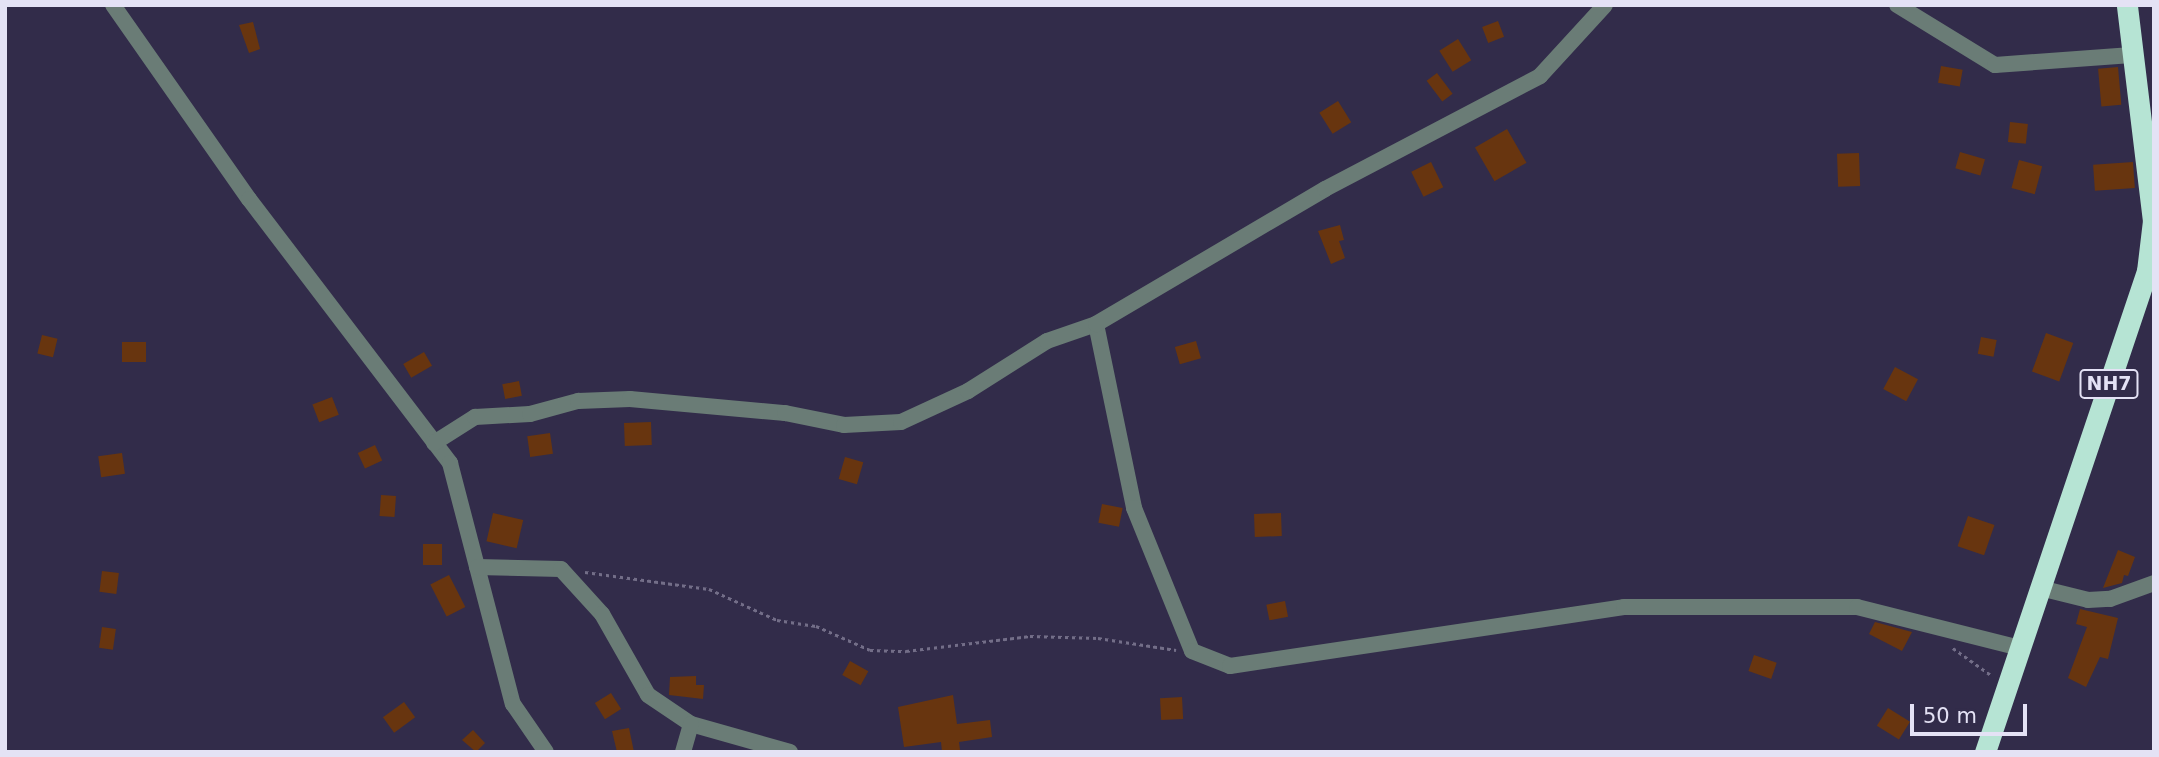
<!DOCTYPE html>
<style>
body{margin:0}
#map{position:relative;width:2159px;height:757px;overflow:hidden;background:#322c4a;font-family:"DejaVu Sans",sans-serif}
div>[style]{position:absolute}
.building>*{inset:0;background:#68350f;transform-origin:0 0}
.path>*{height:2.5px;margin-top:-1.25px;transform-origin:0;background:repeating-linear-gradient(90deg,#736e88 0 3.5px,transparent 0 7px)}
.minor>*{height:16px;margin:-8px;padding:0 8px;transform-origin:8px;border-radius:8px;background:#6a7c76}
.highway>*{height:21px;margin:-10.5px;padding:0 10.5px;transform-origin:10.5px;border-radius:10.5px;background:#b6e4d4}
span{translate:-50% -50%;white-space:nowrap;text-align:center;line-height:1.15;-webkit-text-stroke:5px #322c4a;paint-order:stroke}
.shield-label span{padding:2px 5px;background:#322c4a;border:2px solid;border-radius:5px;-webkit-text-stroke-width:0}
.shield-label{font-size:19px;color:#e4e2f5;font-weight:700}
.frame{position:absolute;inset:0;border:7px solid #e4e2f5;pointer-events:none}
.scale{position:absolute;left:1910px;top:704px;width:117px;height:32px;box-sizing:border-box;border:4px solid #e4e2f5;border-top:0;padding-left:9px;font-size:21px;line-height:24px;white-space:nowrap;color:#e4e2f5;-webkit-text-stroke:5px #322c4a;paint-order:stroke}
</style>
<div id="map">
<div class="building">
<div style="left:1498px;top:21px;width:17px;height:17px;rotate:69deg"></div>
<div style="clip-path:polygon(253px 22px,260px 49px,249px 53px,239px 25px)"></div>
<div style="left:1458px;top:39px;width:25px;height:22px;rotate:58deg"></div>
<div style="left:1941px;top:66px;width:22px;height:17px;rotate:10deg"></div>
<div style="left:2118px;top:67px;width:38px;height:20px;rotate:85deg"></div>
<div style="left:1437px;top:73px;width:26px;height:13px;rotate:53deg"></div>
<div style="left:1338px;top:101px;width:25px;height:22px;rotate:58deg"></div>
<div style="left:2010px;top:122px;width:18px;height:20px;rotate:6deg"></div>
<div style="left:1507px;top:129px;width:39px;height:37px;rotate:60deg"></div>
<div style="left:1960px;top:152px;width:26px;height:17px;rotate:16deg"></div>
<div style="left:1859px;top:153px;width:33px;height:22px;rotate:88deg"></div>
<div style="left:2019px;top:160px;width:24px;height:29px;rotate:15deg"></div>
<div style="left:1431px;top:162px;width:28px;height:22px;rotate:64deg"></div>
<div style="left:2133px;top:162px;width:26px;height:40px;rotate:86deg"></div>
<div style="clip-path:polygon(1340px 225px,1344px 240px,1339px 241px,1345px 258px,1331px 264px,1318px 231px)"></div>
<div style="left:2046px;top:333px;width:29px;height:41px;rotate:20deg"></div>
<div style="left:42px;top:335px;width:16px;height:19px;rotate:14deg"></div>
<div style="left:1981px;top:337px;width:16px;height:17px;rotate:11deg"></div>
<div style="left:1196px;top:341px;width:18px;height:22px;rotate:74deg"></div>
<div style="left:122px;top:342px;width:24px;height:20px"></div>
<div style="left:424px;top:352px;width:16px;height:24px;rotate:60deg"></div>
<div style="left:1895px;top:367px;width:26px;height:25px;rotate:28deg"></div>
<div style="left:519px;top:381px;width:15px;height:17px;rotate:79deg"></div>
<div style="left:332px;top:397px;width:19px;height:21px;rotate:69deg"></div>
<div style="left:651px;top:422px;width:23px;height:27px;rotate:88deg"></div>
<div style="left:550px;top:433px;width:21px;height:23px;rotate:82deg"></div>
<div style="left:375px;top:445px;width:17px;height:19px;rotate:65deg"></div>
<div style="left:122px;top:453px;width:21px;height:24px;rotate:82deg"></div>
<div style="left:845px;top:457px;width:19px;height:23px;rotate:16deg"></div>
<div style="left:381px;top:495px;width:15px;height:21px;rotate:4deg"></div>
<div style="left:1102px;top:504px;width:21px;height:19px;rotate:11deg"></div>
<div style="left:493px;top:513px;width:31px;height:29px;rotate:13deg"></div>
<div style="left:1281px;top:513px;width:23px;height:27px;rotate:88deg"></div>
<div style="left:1968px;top:516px;width:28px;height:32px;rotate:19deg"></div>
<div style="left:423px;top:544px;width:19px;height:21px"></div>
<div style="clip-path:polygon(2118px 550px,2135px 557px,2128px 576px,2124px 575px,2122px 583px,2103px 588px)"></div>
<div style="left:102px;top:571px;width:17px;height:21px;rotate:7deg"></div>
<div style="left:449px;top:575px;width:36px;height:21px;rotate:63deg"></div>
<div style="left:1285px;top:601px;width:16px;height:19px;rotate:79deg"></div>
<div style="clip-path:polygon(2080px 609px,2118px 618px,2108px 659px,2100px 657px,2086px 687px,2068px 678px,2087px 627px,2076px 624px)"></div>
<div style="clip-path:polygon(1875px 622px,1912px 632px,1902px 651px,1869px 634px)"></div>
<div style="left:102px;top:627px;width:14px;height:21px;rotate:8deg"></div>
<div style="left:1754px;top:655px;width:24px;height:17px;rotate:19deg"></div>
<div style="left:850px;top:661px;width:21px;height:16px;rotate:29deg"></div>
<div style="clip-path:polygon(696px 676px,696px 685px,704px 685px,703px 699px,669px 695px,670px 677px)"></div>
<div style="left:611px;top:693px;width:19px;height:19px;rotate:58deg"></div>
<div style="clip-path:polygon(953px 695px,957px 724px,990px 720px,992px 737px,959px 742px,960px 750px,948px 752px,942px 752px,941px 742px,904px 747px,898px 707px)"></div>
<div style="left:1182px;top:697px;width:22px;height:22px;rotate:87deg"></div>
<div style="left:404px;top:702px;width:19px;height:26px;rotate:54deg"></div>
<div style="left:1888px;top:708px;width:26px;height:21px;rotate:32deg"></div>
<div style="clip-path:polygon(629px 728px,634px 752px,617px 752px,612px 731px)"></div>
<div style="clip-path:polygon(473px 730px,485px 743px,476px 752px,462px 740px)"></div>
</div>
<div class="path">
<div style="left:585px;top:572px;width:125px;rotate:7.8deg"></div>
<div style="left:709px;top:589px;width:75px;rotate:24.5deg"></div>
<div style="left:777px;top:620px;width:39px;rotate:9deg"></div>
<div style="left:816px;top:626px;width:59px;rotate:24deg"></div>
<div style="left:870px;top:650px;width:36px;rotate:2deg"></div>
<div style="left:906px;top:651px;width:125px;rotate:-6.9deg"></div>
<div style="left:1030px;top:636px;width:68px;rotate:1.7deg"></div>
<div style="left:1098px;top:638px;width:79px;rotate:8.7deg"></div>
<div style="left:1953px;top:648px;width:47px;rotate:35.4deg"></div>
</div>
<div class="minor">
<div style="left:113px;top:5px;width:237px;rotate:55deg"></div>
<div style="left:249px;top:199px;width:332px;rotate:52.7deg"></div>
<div style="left:450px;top:463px;width:249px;rotate:75.4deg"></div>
<div style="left:513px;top:704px;width:58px;rotate:55.5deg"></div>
<div style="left:1897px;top:5px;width:115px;rotate:31.5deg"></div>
<div style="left:1995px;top:65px;width:137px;rotate:-4.2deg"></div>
<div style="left:1096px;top:324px;width:188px;rotate:78.3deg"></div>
<div style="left:1134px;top:508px;width:154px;rotate:67.9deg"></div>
<div style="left:1192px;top:651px;width:41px;rotate:21.5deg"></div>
<div style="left:1230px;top:666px;width:398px;rotate:-8.5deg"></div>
<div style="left:1624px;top:607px;width:233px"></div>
<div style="left:1857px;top:607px;width:168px;rotate:14.1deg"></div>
<div style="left:434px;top:443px;width:49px;rotate:-32.4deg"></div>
<div style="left:475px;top:417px;width:55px;rotate:-3.1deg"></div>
<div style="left:530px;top:414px;width:50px;rotate:-15.2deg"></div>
<div style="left:578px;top:401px;width:52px;rotate:-2.2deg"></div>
<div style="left:630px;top:399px;width:156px;rotate:5.2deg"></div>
<div style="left:785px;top:413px;width:60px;rotate:11.5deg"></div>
<div style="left:844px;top:425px;width:57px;rotate:-3deg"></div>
<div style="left:901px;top:422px;width:74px;rotate:-24.8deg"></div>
<div style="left:968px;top:391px;width:93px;rotate:-32.3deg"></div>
<div style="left:1047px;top:341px;width:52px;rotate:-19.1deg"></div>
<div style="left:1096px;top:324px;width:266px;rotate:-30.5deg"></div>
<div style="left:1325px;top:189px;width:243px;rotate:-27.7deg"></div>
<div style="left:1540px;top:76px;width:96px;rotate:-47.5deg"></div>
<div style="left:477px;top:567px;width:84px;rotate:1.4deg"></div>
<div style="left:561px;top:569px;width:61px;rotate:47.7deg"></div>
<div style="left:602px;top:614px;width:93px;rotate:60.4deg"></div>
<div style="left:648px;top:695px;width:52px;rotate:34deg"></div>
<div style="left:691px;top:724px;width:103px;rotate:15.8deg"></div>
<div style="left:2040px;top:588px;width:49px;rotate:14deg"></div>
<div style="left:2088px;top:600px;width:22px;rotate:-3deg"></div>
<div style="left:2110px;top:599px;width:47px;rotate:-20deg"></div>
<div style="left:683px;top:752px;width:29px;rotate:-74deg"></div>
</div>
<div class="highway">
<div style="left:1985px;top:752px;width:508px;rotate:-71.39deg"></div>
<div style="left:2147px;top:271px;width:50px;rotate:-83.2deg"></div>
<div style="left:2153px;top:221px;width:218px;rotate:-96.9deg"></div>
</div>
<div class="shield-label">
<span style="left:2109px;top:384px">NH7</span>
</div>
<div class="frame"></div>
<div class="scale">50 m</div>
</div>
